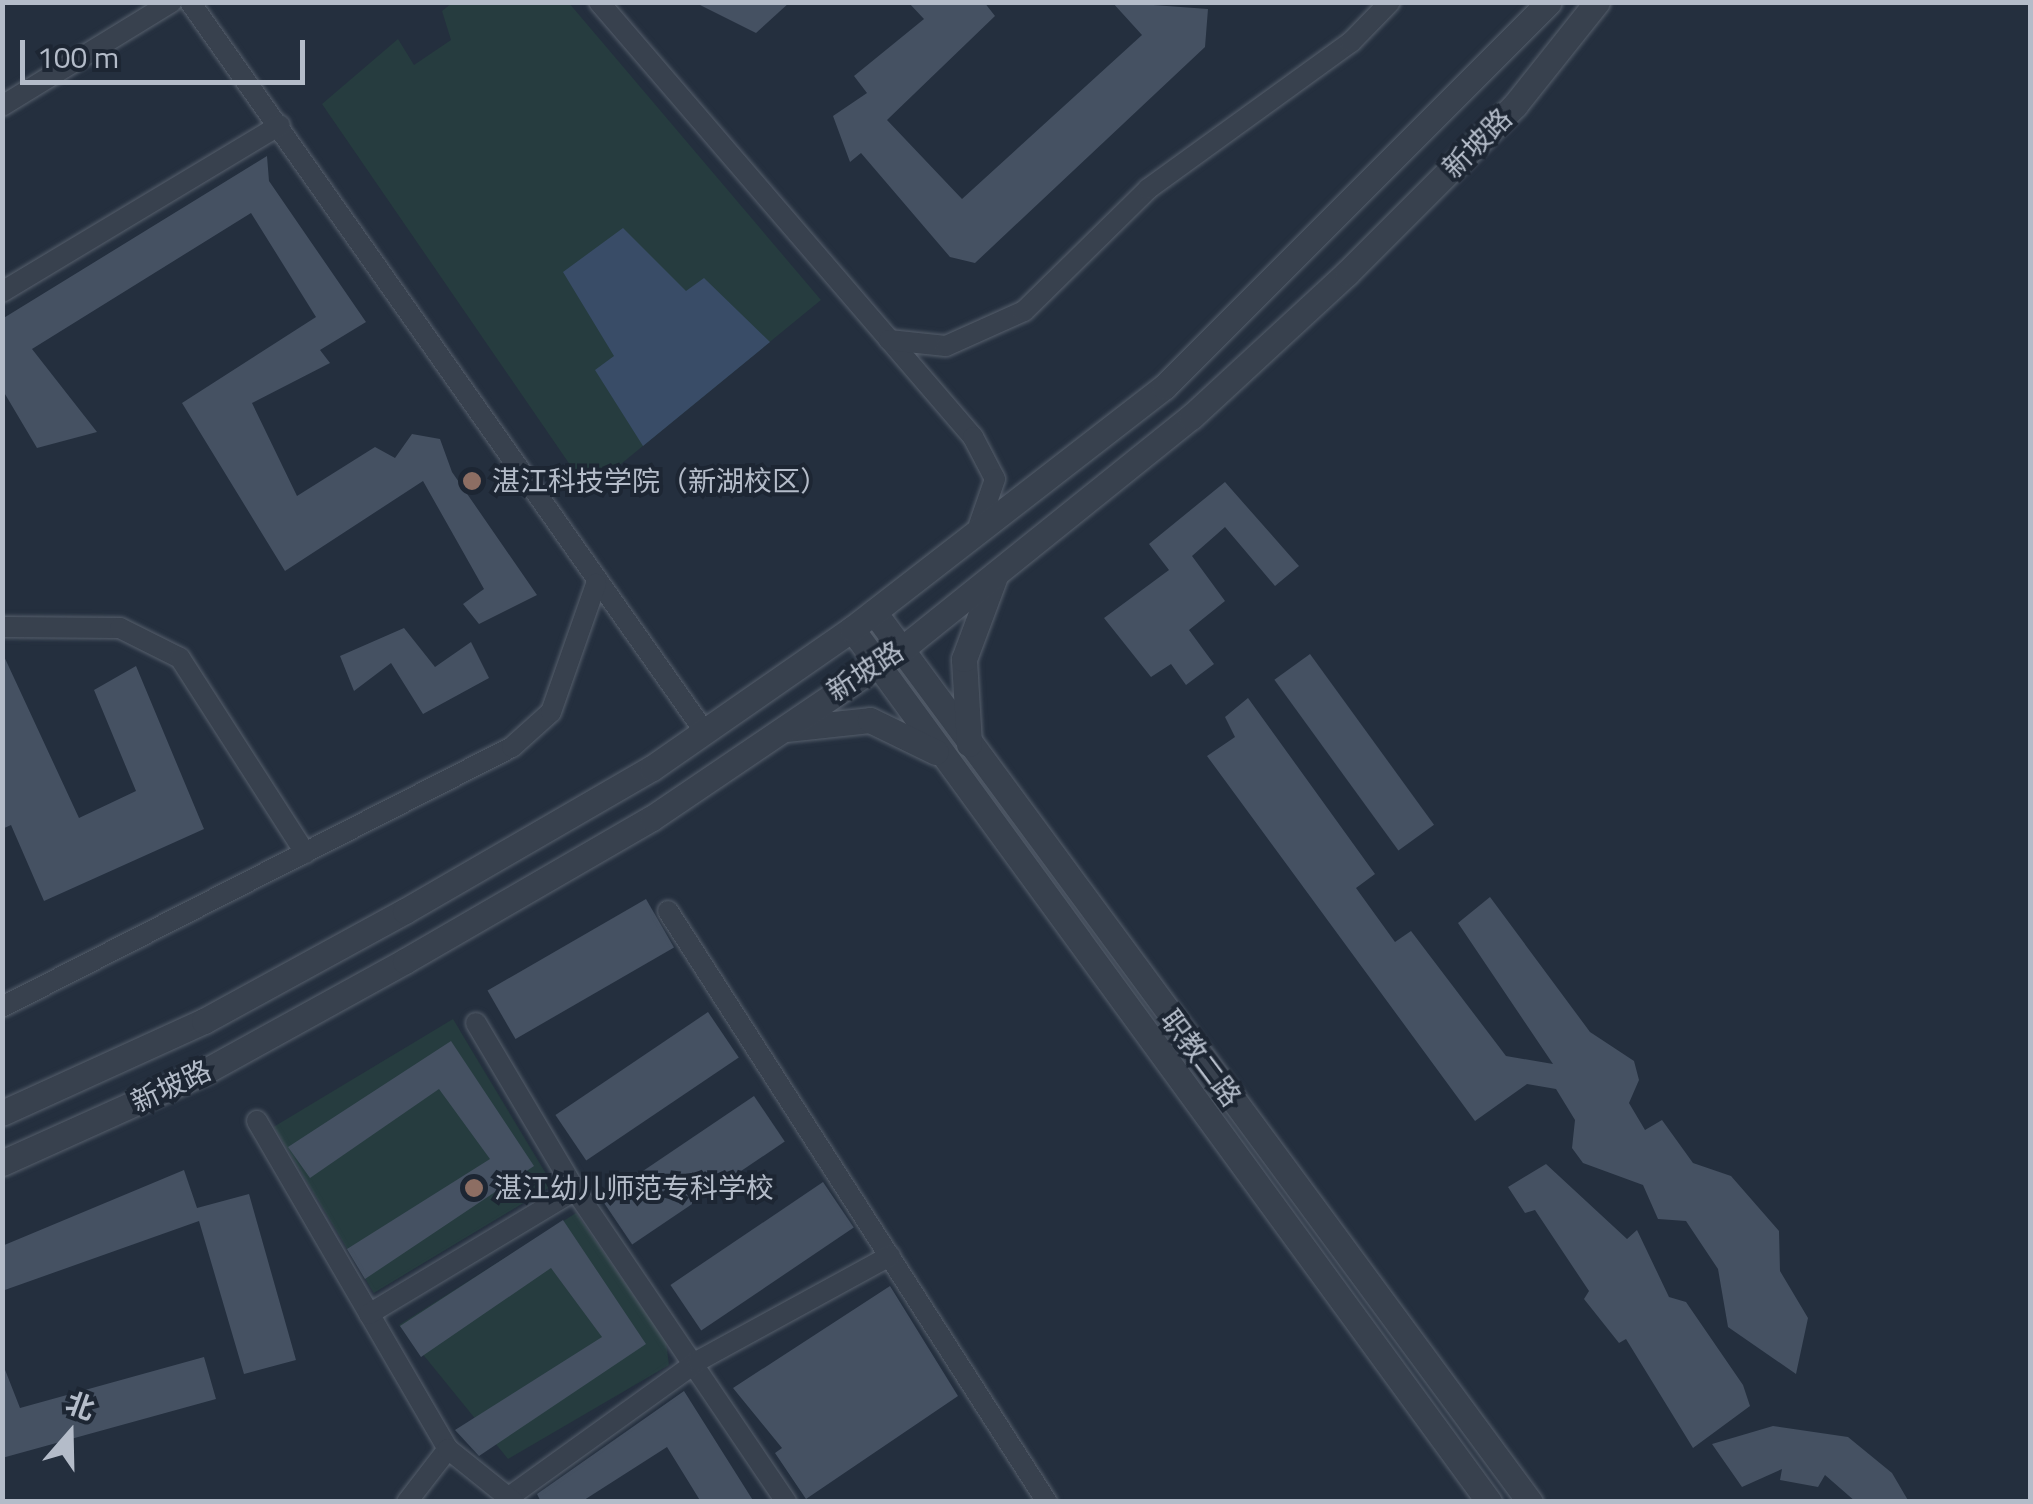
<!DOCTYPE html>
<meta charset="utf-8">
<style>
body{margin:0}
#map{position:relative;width:2033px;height:1504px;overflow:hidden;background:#242f3e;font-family:"Titillium Web","Noto Sans SC",sans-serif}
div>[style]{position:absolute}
.green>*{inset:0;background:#263c3f;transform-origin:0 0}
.water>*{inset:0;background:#394c67}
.building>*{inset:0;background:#455162;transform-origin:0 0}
.roads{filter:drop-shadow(0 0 2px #565f6c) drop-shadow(0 0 2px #565f6c)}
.minor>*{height:20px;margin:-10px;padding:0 10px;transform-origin:10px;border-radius:10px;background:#38414e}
.tertiary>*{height:25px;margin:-12.5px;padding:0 12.5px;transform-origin:12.5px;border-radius:12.5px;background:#38414e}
.dots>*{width:28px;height:28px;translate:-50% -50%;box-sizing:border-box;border:5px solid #1d2633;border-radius:50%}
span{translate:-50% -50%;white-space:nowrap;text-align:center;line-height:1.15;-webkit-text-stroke:8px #1d2633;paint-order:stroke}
.street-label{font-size:28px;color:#b4bcc9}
.poi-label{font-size:28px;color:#b4bcc9}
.left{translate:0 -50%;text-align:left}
.frame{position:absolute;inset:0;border:5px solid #b4bcc9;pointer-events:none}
.north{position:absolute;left:20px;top:1384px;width:100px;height:100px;-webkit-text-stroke:8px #1d2633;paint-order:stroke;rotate:20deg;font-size:28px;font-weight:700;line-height:40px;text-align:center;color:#b4bcc9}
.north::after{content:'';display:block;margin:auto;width:35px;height:45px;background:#b4bcc9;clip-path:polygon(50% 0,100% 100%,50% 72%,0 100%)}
.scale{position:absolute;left:20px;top:40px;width:285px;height:45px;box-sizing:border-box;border:5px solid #b4bcc9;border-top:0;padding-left:12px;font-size:30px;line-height:35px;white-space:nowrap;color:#b4bcc9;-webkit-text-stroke:8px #1d2633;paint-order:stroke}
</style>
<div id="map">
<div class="green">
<div style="clip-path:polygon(452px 3px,569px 3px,821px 300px,588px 491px,322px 104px,398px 39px,414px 65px,451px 40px,442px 11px)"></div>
<div style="left:453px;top:1019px;width:194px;height:209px;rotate:59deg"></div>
<div style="clip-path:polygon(576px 1213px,666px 1342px,669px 1365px,508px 1459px,399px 1325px)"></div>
</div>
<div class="water">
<div style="clip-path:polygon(623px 228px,686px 291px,704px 278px,770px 342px,643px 446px,595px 370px,614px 356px,563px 272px)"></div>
</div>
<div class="building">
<div style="clip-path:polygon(694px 2px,790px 2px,756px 33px)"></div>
<div style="clip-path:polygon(908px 2px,984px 2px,995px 16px,887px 120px,962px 199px,1142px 35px,1112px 2px,1208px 9px,1205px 47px,975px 263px,950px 257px,861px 153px,850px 162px,833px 116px,867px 93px,854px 76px,924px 19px)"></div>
<div style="clip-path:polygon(267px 156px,269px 181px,366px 322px,320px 350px,330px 363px,252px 403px,297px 496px,375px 447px,395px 458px,412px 434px,440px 439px,452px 472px,537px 595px,479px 624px,463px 604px,484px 589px,423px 481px,285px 571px,182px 403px,316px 317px,251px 213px,32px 349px,97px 432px,37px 448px,2px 389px,2px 319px)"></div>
<div style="clip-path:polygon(1225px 482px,1299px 566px,1275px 586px,1225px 527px,1192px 556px,1225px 601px,1189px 630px,1214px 664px,1186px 685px,1171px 664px,1151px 677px,1104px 618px,1169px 570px,1149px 544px)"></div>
<div style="clip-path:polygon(404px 628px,435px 667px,471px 642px,489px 678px,423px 714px,391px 663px,354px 691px,340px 656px)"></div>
<div style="clip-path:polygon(2px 652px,79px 818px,136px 791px,94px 690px,136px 666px,204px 829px,44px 901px,11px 825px,2px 829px)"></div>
<div style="left:1310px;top:654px;width:211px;height:44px;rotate:54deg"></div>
<div style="clip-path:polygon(1248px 698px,1375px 874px,1356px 888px,1395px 942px,1411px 931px,1506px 1056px,1553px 1064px,1458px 923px,1490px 897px,1590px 1032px,1634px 1061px,1639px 1080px,1629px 1103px,1645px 1130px,1662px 1120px,1693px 1163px,1731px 1176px,1779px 1231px,1780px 1271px,1808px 1318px,1796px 1374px,1728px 1327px,1718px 1269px,1686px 1221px,1658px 1219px,1643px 1185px,1583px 1163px,1572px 1148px,1575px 1120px,1556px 1089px,1527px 1084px,1475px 1121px,1207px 756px,1235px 737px,1225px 717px)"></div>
<div style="left:646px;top:899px;width:56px;height:183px;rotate:60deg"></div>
<div style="left:708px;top:1012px;width:55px;height:184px;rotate:56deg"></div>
<div style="clip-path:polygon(451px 1041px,534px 1166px,365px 1279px,347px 1249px,490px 1159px,439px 1089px,310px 1178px,288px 1147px)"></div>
<div style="left:754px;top:1096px;width:55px;height:184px;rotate:56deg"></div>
<div style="clip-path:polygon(1546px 1164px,1627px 1239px,1637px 1230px,1669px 1297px,1686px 1302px,1743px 1385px,1750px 1406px,1693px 1448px,1626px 1339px,1619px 1343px,1584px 1299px,1589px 1291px,1535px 1210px,1525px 1213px,1508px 1187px)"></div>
<div style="clip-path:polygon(184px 1170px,197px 1208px,249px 1194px,296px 1360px,244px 1374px,199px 1221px,2px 1291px,2px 1246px)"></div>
<div style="left:823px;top:1182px;width:55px;height:184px;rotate:56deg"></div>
<div style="clip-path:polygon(563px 1220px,646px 1344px,479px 1456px,455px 1430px,602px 1337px,551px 1268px,421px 1357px,400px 1326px)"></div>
<div style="clip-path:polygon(890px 1286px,958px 1396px,806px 1499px,775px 1453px,782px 1448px,733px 1388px)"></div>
<div style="clip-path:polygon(204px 1357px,216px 1399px,2px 1458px,2px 1362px,20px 1408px)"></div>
<div style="clip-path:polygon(684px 1391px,754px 1502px,701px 1502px,667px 1447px,581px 1502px,541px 1502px,537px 1494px)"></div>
<div style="clip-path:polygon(1773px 1426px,1848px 1437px,1892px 1473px,1909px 1502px,1856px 1502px,1825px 1475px,1818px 1487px,1780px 1480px,1782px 1469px,1742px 1487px,1712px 1444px)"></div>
</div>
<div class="roads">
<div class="minor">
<div style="left:190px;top:2px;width:892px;rotate:54.81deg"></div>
<div style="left:599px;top:2px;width:574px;rotate:49.31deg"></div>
<div style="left:973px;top:437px;width:47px;rotate:62.4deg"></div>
<div style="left:995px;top:479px;width:49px;rotate:109.2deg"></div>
<div style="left:2px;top:106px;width:199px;rotate:-31.5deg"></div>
<div style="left:2px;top:292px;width:324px;rotate:-31deg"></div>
<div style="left:889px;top:340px;width:57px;rotate:6deg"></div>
<div style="left:946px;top:346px;width:85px;rotate:-24.2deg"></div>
<div style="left:1024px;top:311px;width:174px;rotate:-44.5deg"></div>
<div style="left:1148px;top:189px;width:251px;rotate:-35.9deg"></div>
<div style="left:1351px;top:42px;width:56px;rotate:-45.7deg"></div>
<div style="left:2px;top:627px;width:118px;rotate:0.5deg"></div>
<div style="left:120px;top:628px;width:67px;rotate:26.6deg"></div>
<div style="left:180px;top:658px;width:232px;rotate:57.3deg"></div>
<div style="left:668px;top:911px;width:702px;rotate:57.33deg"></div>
<div style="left:2px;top:1007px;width:572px;rotate:-27.01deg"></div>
<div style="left:512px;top:747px;width:52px;rotate:-41.9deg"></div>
<div style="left:551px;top:712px;width:136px;rotate:-70.6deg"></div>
<div style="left:476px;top:1023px;width:194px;rotate:59.3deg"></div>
<div style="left:575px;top:1190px;width:377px;rotate:55.9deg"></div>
<div style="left:257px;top:1121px;width:380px;rotate:59.8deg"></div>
<div style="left:369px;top:1314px;width:240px;rotate:-31deg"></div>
<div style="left:509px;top:1497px;width:233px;rotate:-35.7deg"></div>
<div style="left:698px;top:1361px;width:219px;rotate:-28.7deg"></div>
<div style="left:407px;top:1502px;width:67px;rotate:-52.3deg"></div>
<div style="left:448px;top:1449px;width:85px;rotate:38.8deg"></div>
</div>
<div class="tertiary">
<div style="left:874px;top:612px;width:1106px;rotate:53.61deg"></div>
<div style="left:852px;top:629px;width:1081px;rotate:53.88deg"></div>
<div style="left:786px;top:729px;width:84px;rotate:-6.1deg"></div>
<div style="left:870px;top:720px;width:73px;rotate:25.9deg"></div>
<div style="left:969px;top:744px;width:85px;rotate:-93.4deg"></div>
<div style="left:964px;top:659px;width:89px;rotate:-69.5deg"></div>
<div style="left:2px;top:1113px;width:222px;rotate:-24.5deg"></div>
<div style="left:204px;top:1021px;width:229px;rotate:-28.7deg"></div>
<div style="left:405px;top:911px;width:285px;rotate:-30.1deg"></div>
<div style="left:652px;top:768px;width:244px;rotate:-34.8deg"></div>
<div style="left:852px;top:629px;width:395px;rotate:-37.8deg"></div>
<div style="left:1164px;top:387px;width:544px;rotate:-45deg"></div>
<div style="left:2px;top:1163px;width:222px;rotate:-24.3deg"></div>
<div style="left:204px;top:1072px;width:230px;rotate:-28.9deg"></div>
<div style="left:405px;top:961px;width:285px;rotate:-30.1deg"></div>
<div style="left:652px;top:818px;width:302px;rotate:-34.1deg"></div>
<div style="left:902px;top:649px;width:371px;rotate:-38.8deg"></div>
<div style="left:1191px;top:417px;width:212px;rotate:-42.7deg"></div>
<div style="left:1347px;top:273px;width:238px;rotate:-45deg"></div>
<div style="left:1515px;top:105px;width:132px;rotate:-51.5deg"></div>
</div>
</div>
<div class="dots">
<div style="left:472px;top:481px;background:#8d6e63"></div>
<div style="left:474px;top:1188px;background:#8d6e63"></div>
</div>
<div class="street-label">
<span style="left:1477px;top:143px;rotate:-45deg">新坡路</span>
<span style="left:865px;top:671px;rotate:-33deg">新坡路</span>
<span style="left:1201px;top:1058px;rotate:53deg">职教二路</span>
<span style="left:171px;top:1086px;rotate:-25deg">新坡路</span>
</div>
<div class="poi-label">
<span class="left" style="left:492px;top:481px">湛江科技学院（新湖校区）</span>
<span class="left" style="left:494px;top:1188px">湛江幼儿师范专科学校</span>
</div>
<div class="frame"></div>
<div class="north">北</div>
<div class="scale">100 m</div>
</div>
